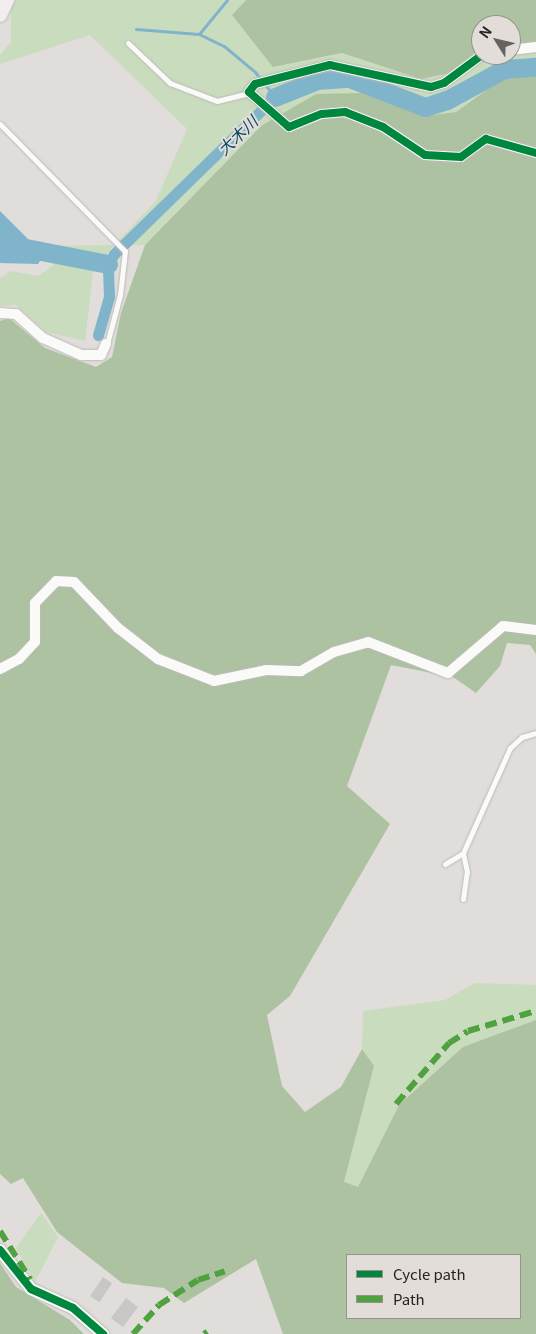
<!DOCTYPE html>
<meta charset="utf-8">
<style>
body{margin:0}
#map{position:relative;width:536px;height:1334px;overflow:hidden;background:#e0ddda;font-family:Georgia,"Noto Sans JP",serif}
div>[style]{position:absolute}
.green>*{inset:0;background:#cadcbe}
.forest>*{inset:0;background:#adc2a1}
.water>*{inset:0;background:#80b4cb}
.stream>*{height:3px;margin:-1.5px;padding:0 1.5px;transform-origin:1.5px;border-radius:1.5px;background:#80b4cb}
.canal>*{height:11px;margin:-5.5px;padding:0 5.5px;transform-origin:5.5px;border-radius:5.5px;background:#80b4cb}
.river>*{height:19px;margin:-9.5px;padding:0 9.5px;transform-origin:9.5px;border-radius:9.5px;background:#80b4cb}
.building>*{inset:0;background:#c8c7c6;transform-origin:0 0}
.roads{filter:drop-shadow(0 0 1px #bdbbb8) drop-shadow(0 0 1px #bdbbb8)}
.service>*{height:5px;margin:-2.5px;padding:0 2.5px;transform-origin:2.5px;border-radius:2.5px;background:#fafaf9}
.minor>*{height:10px;margin:-5px;padding:0 5px;transform-origin:5px;border-radius:5px;background:#fafaf9}
.tertiary>*{height:12px;margin:-6px;padding:0 6px;transform-origin:6px;border-radius:6px;background:#fafaf9}
.secondary>*{height:14px;margin:-7px;padding:0 7px;transform-origin:7px;border-radius:7px;background:#f2eeed}
.quiet>*{height:6px;margin-top:-3px;transform-origin:0;background:repeating-linear-gradient(90deg,#50a241 0 12px,transparent 0 18px)}
.cycleway>*{height:8px;margin:-4px;padding:0 4px;transform-origin:4px;border-radius:4px;background:#00873e}
span{translate:-50% -50%;white-space:nowrap;text-align:center;line-height:1.15;-webkit-text-stroke:4px #e2ddd8;paint-order:stroke}
.water-label{font-size:16px;color:#084961;font-style:italic}
.legend{position:absolute;left:346px;top:1254px;width:175px;height:65px;box-sizing:border-box;background:#e2ddd8;border:1px solid #96938f;margin:0;padding:6px 9px;list-style:none;font-size:15px;color:#252321}
.legend li{display:flex;align-items:center;gap:10px;height:25px}
.legend b{width:25px;border:1px solid #96938f}
.north{position:absolute;left:471px;top:15px;width:50px;height:50px;box-sizing:border-box;background:#e2ddd8;border:1px solid #96938f;border-radius:50%;rotate:306deg;font-size:14px;font-weight:700;line-height:20px;text-align:center;color:#252321}
.north::after{content:'';display:block;margin:auto;width:18px;height:22px;background:#666462;clip-path:polygon(50% 0,100% 100%,50% 72%,0 100%)}
</style>
<div id="map">
<div class="green">
<div style="clip-path:polygon(16px 0,246px 0,232px 15px,274px 67px,342px 53px,421px 79px,451px 73px,481px 48px,481px 55px,511px 55px,511px 45px,536px 43px,536px 76px,502px 79px,456px 112px,425px 116px,361px 93px,261px 126px,145px 245px,114px 245px,93px 272px,85px 341px,46px 332px,16px 305px,0 306px,0 278px,11px 271px,38px 276px,54px 265px,37px 246px,114px 245px,156px 201px,187px 129px,90px 35px,0 64px,0 55px,11px 42px,11px 7px)"></div>
<div style="clip-path:polygon(475px 983px,536px 985px,536px 1020px,463px 1048px,399px 1105px,358px 1187px,344px 1183px,374px 1066px,362px 1049px,363px 1011px,445px 1000px)"></div>
<div style="clip-path:polygon(41px 1213px,58px 1237px,35px 1282px,16px 1248px)"></div>
</div>
<div class="forest">
<div style="clip-path:polygon(246px 0,536px 0,536px 43px,511px 45px,511px 25px,481px 25px,481px 48px,451px 73px,421px 79px,342px 53px,273px 67px,232px 15px)"></div>
<div style="clip-path:polygon(evenodd,536px 76px,536px 654px,530px 645px,507px 643px,500px 666px,476px 693px,453px 677px,391px 665px,347px 786px,390px 824px,290px 996px,267px 1015px,282px 1086px,305px 1112px,341px 1087px,362px 1049px,374px 1066px,344px 1182px,358px 1187px,399px 1105px,463px 1047px,536px 1020px,536px 1334px,283px 1334px,256px 1259px,184px 1303px,164px 1288px,122px 1283px,57px 1232px,23px 1178px,11px 1184px,0 1174px,0 321px,9px 318px,45px 348px,96px 367px,112px 357px,121px 313px,145px 245px,261px 126px,316px 94px,361px 93px,425px 116px,456px 112px,502px 79px,536px 76px,347px 1255px,520px 1255px,520px 1318px,347px 1318px,347px 1255px)"></div>
<div style="clip-path:polygon(0 1263px,16px 1287px,70px 1320px,84px 1334px,0 1334px)"></div>
</div>
<div class="water">
<div style="clip-path:polygon(0 211px,44px 255px,38px 264px,0 263px)"></div>
</div>
<div class="stream">
<div style="left:136px;top:29px;width:63px;rotate:4.5deg"></div>
<div style="left:199px;top:34px;width:28px;rotate:26deg"></div>
<div style="left:224px;top:46px;width:40px;rotate:40deg"></div>
<div style="left:255px;top:72px;width:32px;rotate:51deg"></div>
<div style="left:199px;top:34px;width:44px;rotate:-50.5deg"></div>
</div>
<div class="canal">
<div style="left:98px;top:335px;width:40px;rotate:-74deg"></div>
<div style="left:109px;top:297px;width:33px;rotate:-92deg"></div>
<div style="left:108px;top:264px;width:12px;rotate:-59deg"></div>
<div style="left:114px;top:254px;width:225px;rotate:-44.3deg"></div>
</div>
<div class="river">
<div style="left:275px;top:97px;width:45px;rotate:-22deg"></div>
<div style="left:317px;top:80px;width:32px;rotate:-4deg"></div>
<div style="left:349px;top:78px;width:81px;rotate:20.9deg"></div>
<div style="left:425px;top:107px;width:23px;rotate:-18deg"></div>
<div style="left:447px;top:100px;width:65px;rotate:-28.5deg"></div>
<div style="left:504px;top:69px;width:32px;rotate:-4deg"></div>
<div style="left:0;top:243px;width:110px;rotate:11deg"></div>
</div>
<div class="building">
<div style="left:103px;top:1277px;width:11px;height:23px;rotate:34deg"></div>
<div style="left:126px;top:1298px;width:15px;height:25px;rotate:37deg"></div>
</div>
<div class="roads">
<div class="service">
<div style="left:128px;top:43px;width:58px;rotate:43.6deg"></div>
<div style="left:170px;top:83px;width:50px;rotate:21deg"></div>
<div style="left:217px;top:101px;width:33px;rotate:-14deg"></div>
<div style="left:0;top:124px;width:178px;rotate:45.5deg"></div>
<div style="left:125px;top:251px;width:44px;rotate:96.5deg"></div>
<div style="left:120px;top:295px;width:51px;rotate:104.9deg"></div>
<div style="left:445px;top:864px;width:21px;rotate:-31deg"></div>
<div style="left:463px;top:899px;width:27px;rotate:-82deg"></div>
<div style="left:467px;top:872px;width:19px;rotate:-102deg"></div>
<div style="left:463px;top:853px;width:115px;rotate:-65.9deg"></div>
<div style="left:510px;top:748px;width:16px;rotate:-43deg"></div>
<div style="left:522px;top:737px;width:15px;rotate:-16deg"></div>
</div>
<div class="minor">
<div style="left:511px;top:50px;width:25px;rotate:-7deg"></div>
<div style="left:482px;top:55px;width:47px;rotate:143.6deg"></div>
<div style="left:444px;top:83px;width:14px;rotate:163deg"></div>
<div style="left:431px;top:87px;width:103px;rotate:-167.7deg"></div>
<div style="left:330px;top:65px;width:77px;rotate:165.8deg"></div>
<div style="left:255px;top:84px;width:10px;rotate:127deg"></div>
<div style="left:249px;top:92px;width:53px;rotate:41.2deg"></div>
<div style="left:289px;top:127px;width:35px;rotate:-22deg"></div>
<div style="left:322px;top:114px;width:23px;rotate:-5deg"></div>
<div style="left:345px;top:112px;width:41px;rotate:21.5deg"></div>
<div style="left:383px;top:127px;width:50px;rotate:33.7deg"></div>
<div style="left:425px;top:155px;width:36px;rotate:3deg"></div>
<div style="left:461px;top:157px;width:31px;rotate:-36deg"></div>
<div style="left:486px;top:139px;width:52px;rotate:15.6deg"></div>
<div style="left:0;top:313px;width:16px;rotate:4deg"></div>
<div style="left:16px;top:314px;width:36px;rotate:42deg"></div>
<div style="left:43px;top:338px;width:42px;rotate:24.1deg"></div>
<div style="left:81px;top:355px;width:20px"></div>
<div style="left:101px;top:355px;width:12px;rotate:-66deg"></div>
<div style="left:0;top:669px;width:21px;rotate:-28deg"></div>
<div style="left:19px;top:659px;width:23px;rotate:-47deg"></div>
<div style="left:35px;top:642px;width:39px;rotate:-90deg"></div>
<div style="left:35px;top:603px;width:30px;rotate:-46deg"></div>
<div style="left:56px;top:581px;width:18px;rotate:3deg"></div>
<div style="left:74px;top:582px;width:64px;rotate:46.3deg"></div>
<div style="left:118px;top:628px;width:51px;rotate:37.8deg"></div>
<div style="left:158px;top:659px;width:60px;rotate:21.4deg"></div>
<div style="left:214px;top:681px;width:53px;rotate:-11.9deg"></div>
<div style="left:266px;top:670px;width:35px;rotate:2deg"></div>
<div style="left:301px;top:671px;width:38px;rotate:-30deg"></div>
<div style="left:334px;top:652px;width:35px;rotate:-16deg"></div>
<div style="left:368px;top:642px;width:86px;rotate:21.2deg"></div>
<div style="left:448px;top:673px;width:72px;rotate:-40.5deg"></div>
<div style="left:503px;top:626px;width:33px;rotate:7deg"></div>
</div>
<div class="tertiary">
<div style="left:0;top:1250px;width:50px;rotate:51.5deg"></div>
<div style="left:31px;top:1289px;width:46px;rotate:24.3deg"></div>
<div style="left:73px;top:1308px;width:40px;rotate:41deg"></div>
</div>
<div class="secondary">
<div style="left:0;top:15px;width:17px;rotate:-65deg"></div>
</div>
</div>
<div class="quiet">
<div style="left:396px;top:1104px;width:81px;rotate:-49deg"></div>
<div style="left:449px;top:1043px;width:22px;rotate:-32deg"></div>
<div style="left:468px;top:1031px;width:71px;rotate:-16.4deg"></div>
<div style="left:0;top:1231px;width:57px;rotate:58deg"></div>
<div style="left:133px;top:1334px;width:39px;rotate:-48deg"></div>
<div style="left:159px;top:1305px;width:46px;rotate:-32.7deg"></div>
<div style="left:198px;top:1280px;width:28px;rotate:-18deg"></div>
<div style="left:204px;top:1334px;width:4px;rotate:-34deg"></div>
</div>
<div class="cycleway">
<div style="left:482px;top:55px;width:47px;rotate:143.6deg"></div>
<div style="left:444px;top:83px;width:14px;rotate:163deg"></div>
<div style="left:431px;top:87px;width:103px;rotate:-167.7deg"></div>
<div style="left:330px;top:65px;width:77px;rotate:165.8deg"></div>
<div style="left:255px;top:84px;width:10px;rotate:127deg"></div>
<div style="left:249px;top:92px;width:53px;rotate:41.2deg"></div>
<div style="left:289px;top:127px;width:35px;rotate:-22deg"></div>
<div style="left:322px;top:114px;width:23px;rotate:-5deg"></div>
<div style="left:345px;top:112px;width:41px;rotate:21.5deg"></div>
<div style="left:383px;top:127px;width:50px;rotate:33.7deg"></div>
<div style="left:425px;top:155px;width:36px;rotate:3deg"></div>
<div style="left:461px;top:157px;width:31px;rotate:-36deg"></div>
<div style="left:486px;top:139px;width:52px;rotate:15.6deg"></div>
<div style="left:0;top:1250px;width:50px;rotate:51.5deg"></div>
<div style="left:31px;top:1289px;width:46px;rotate:24.3deg"></div>
<div style="left:73px;top:1308px;width:40px;rotate:41deg"></div>
</div>
<div class="water-label">
<span style="left:237px;top:135px;rotate:-44deg">大木川</span>
</div>
<ul class="legend">
<li><b style="height:6px;background:#00873e"></b>Cycle path</li>
<li><b style="height:6px;background:#50a241"></b>Path</li>
</ul>
<div class="north">N</div>
</div>
